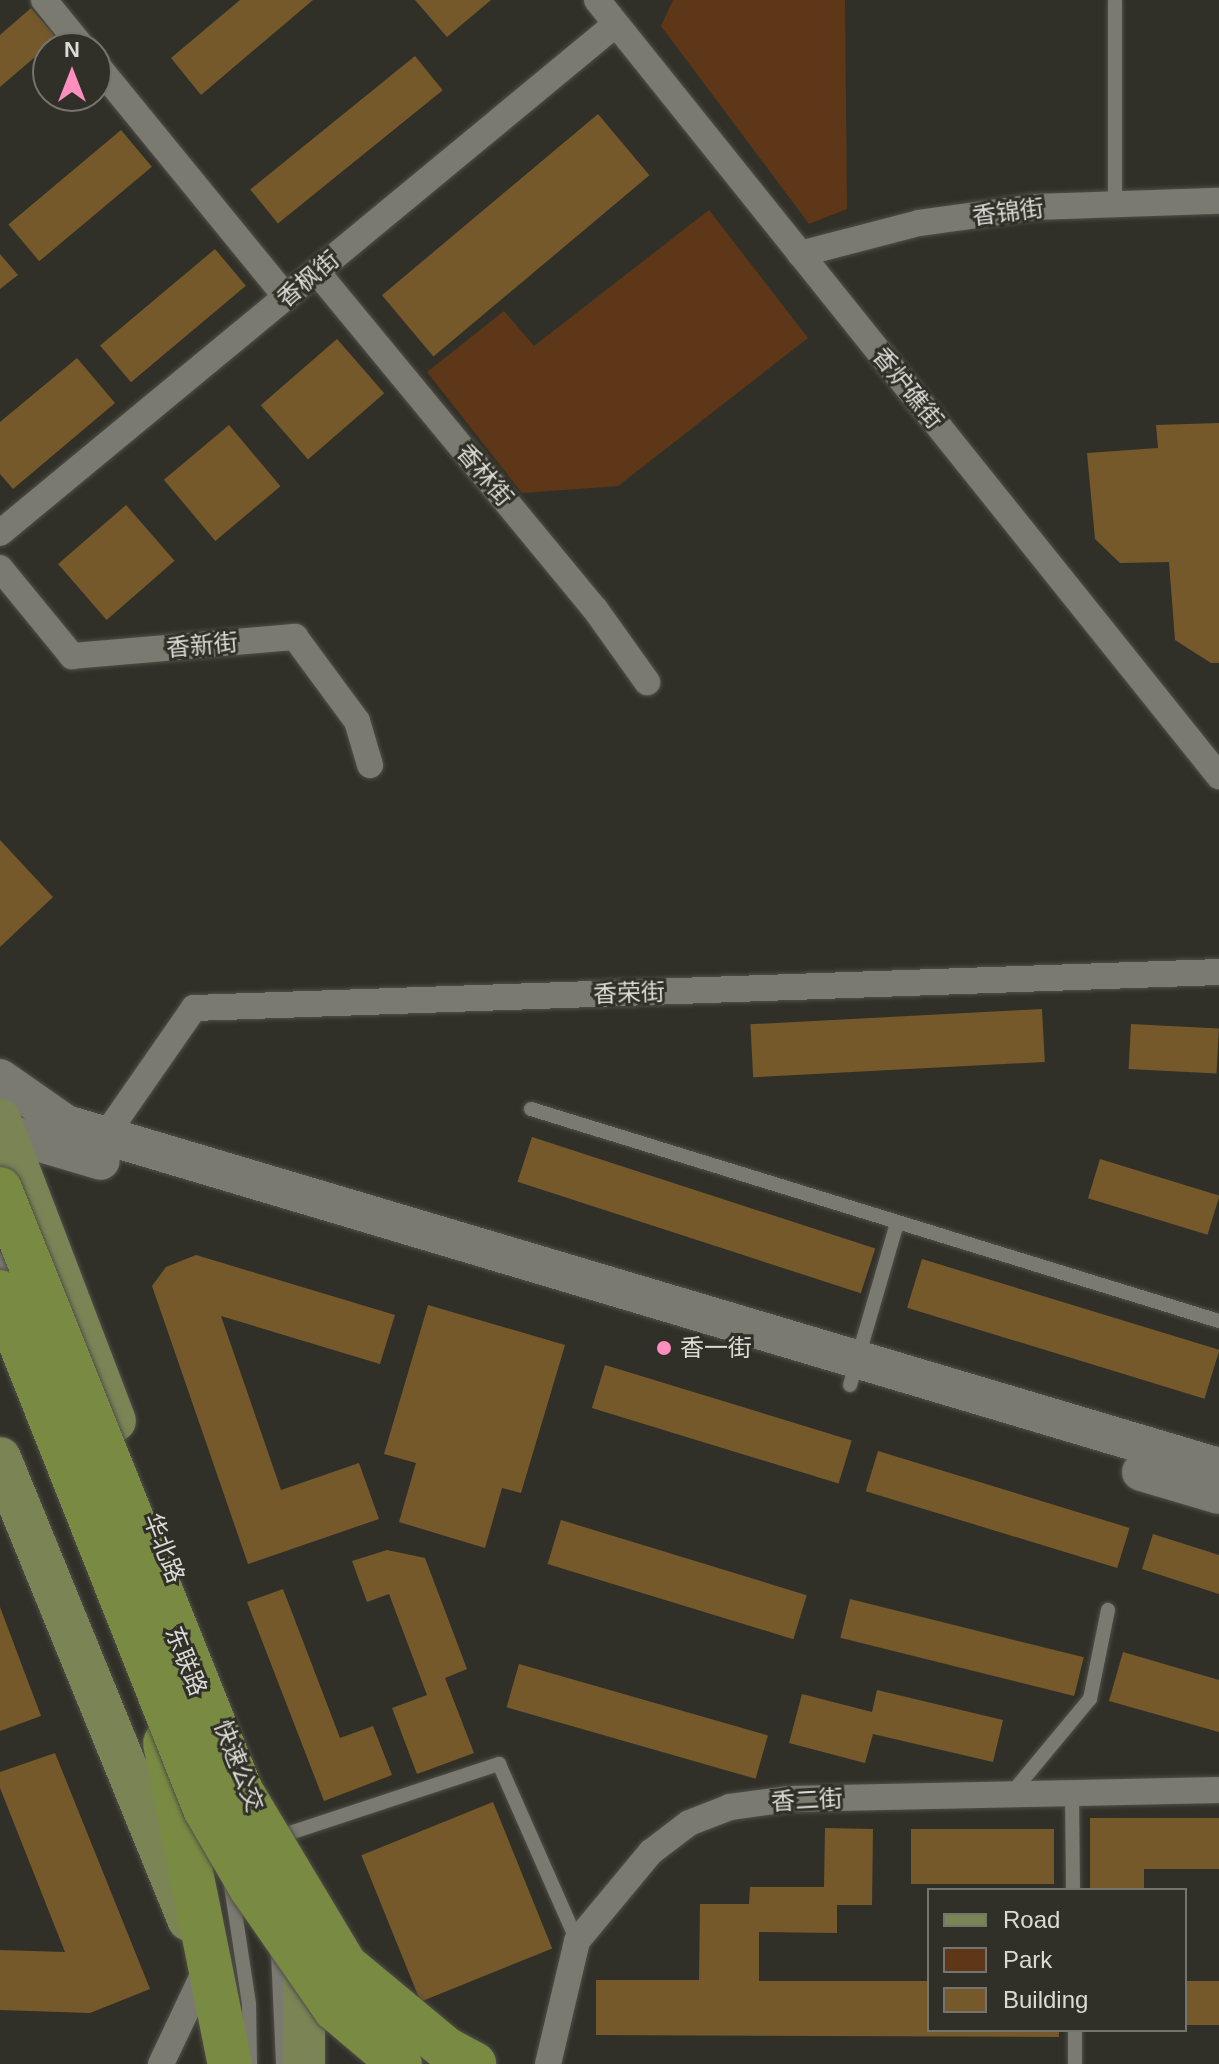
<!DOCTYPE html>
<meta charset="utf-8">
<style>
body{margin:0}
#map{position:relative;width:1219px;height:2064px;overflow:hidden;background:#313028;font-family:Helvetica,"Noto Sans SC",sans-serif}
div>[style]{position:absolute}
.green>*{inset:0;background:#5d3717}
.building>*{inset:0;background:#75592b;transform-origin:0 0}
.roads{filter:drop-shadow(0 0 2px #4f4e48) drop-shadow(0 0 2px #4f4e48)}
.lane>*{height:14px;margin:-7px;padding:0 7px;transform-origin:7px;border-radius:7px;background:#7b7a71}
.street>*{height:26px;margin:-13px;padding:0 13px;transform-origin:13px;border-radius:13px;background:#7b7a71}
.secondary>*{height:38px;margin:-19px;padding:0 19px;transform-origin:19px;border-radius:19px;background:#7b7a71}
.primary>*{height:42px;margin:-21px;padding:0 21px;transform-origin:21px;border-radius:21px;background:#7a8455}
.highway>*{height:44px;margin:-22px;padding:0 22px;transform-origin:22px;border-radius:22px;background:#798b42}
.bridges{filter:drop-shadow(0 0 2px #4f4e48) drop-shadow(0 0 2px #4f4e48)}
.highway-bridge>*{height:44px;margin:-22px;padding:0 22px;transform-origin:22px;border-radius:22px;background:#798b42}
.dots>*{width:22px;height:22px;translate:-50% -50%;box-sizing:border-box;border:4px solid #313028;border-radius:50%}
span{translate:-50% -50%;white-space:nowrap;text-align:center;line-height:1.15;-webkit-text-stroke:6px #313028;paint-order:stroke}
.street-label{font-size:24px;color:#dbdad5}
.poi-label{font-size:24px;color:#dbdad5}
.left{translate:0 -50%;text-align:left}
.legend{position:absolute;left:927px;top:1888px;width:260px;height:144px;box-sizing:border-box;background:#313028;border:2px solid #75746d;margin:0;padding:10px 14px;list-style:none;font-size:24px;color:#dbdad5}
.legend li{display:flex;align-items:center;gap:16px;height:40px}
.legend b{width:40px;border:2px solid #75746d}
.north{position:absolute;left:32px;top:32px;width:80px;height:80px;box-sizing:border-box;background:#313028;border:2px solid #75746d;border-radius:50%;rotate:0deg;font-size:22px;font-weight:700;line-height:32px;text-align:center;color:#dbdad5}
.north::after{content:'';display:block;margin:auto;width:28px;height:36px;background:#fe8ebd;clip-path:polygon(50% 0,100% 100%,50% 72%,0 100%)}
</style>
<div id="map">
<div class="green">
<div style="clip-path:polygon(673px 0,845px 0,847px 209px,809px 224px,661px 26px)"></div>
<div style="clip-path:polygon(709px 210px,808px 338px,618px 486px,522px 493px,427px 372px,504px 311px,534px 346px)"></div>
</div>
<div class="building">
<div style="clip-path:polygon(240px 0,313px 0,201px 95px,171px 58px)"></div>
<div style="clip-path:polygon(415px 0,491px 0,447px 37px)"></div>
<div style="clip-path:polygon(31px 8px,57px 38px,0 87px,0 35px)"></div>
<div style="left:415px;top:56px;width:44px;height:212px;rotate:51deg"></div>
<div style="left:598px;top:114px;width:80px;height:282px;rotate:50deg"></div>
<div style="left:121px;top:130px;width:48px;height:147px;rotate:50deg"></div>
<div style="left:215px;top:249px;width:48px;height:150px;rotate:50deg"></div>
<div style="clip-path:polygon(0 254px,18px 275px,0 289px)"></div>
<div style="left:337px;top:339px;width:72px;height:101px;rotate:49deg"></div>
<div style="clip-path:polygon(77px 358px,115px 403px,13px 489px,0 474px,0 422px)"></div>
<div style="clip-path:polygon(1219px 423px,1219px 663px,1211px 663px,1175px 640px,1169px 562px,1120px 563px,1095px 539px,1087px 453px,1158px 448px,1156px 425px)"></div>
<div style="left:229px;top:425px;width:80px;height:85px;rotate:50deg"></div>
<div style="left:126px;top:505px;width:74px;height:90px;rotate:49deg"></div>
<div style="clip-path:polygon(0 840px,53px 897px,0 947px)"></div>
<div style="left:1042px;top:1009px;width:53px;height:292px;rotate:87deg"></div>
<div style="left:1131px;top:1024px;width:88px;height:45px;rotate:3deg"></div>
<div style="left:532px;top:1137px;width:361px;height:47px;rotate:18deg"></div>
<div style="left:1100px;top:1159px;width:125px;height:41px;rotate:17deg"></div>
<div style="clip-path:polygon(196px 1255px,395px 1315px,380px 1364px,221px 1316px,281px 1490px,359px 1463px,379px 1519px,248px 1564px,152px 1286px,166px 1267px)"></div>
<div style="left:922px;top:1259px;width:311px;height:51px;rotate:17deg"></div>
<div style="clip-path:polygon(428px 1305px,565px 1345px,521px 1493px,502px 1488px,485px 1548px,399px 1522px,416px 1463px,384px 1454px)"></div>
<div style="left:605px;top:1365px;width:258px;height:45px;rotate:17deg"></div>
<div style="left:878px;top:1451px;width:263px;height:42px;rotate:17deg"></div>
<div style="left:561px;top:1520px;width:257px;height:46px;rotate:17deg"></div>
<div style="clip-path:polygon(1153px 1534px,1219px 1555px,1219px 1594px,1142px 1569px)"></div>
<div style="clip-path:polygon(387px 1550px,425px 1558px,467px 1669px,445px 1678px,474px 1753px,417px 1774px,392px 1708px,427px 1695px,389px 1594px,367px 1602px,352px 1561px)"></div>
<div style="clip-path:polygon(283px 1589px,340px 1738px,373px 1726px,392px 1775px,324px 1801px,247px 1602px)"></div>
<div style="left:850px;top:1599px;width:241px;height:40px;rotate:14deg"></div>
<div style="clip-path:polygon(0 1607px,41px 1716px,0 1731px)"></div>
<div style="clip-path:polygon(1123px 1652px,1219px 1680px,1219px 1732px,1109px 1701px)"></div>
<div style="left:519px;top:1664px;width:259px;height:45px;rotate:16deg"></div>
<div style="clip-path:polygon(877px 1690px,1003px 1720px,993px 1762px,873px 1734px,865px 1763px,789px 1743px,802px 1694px,872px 1712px)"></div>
<div style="clip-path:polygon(55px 1753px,150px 1989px,90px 2013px,0 2010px,0 1950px,65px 1952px,0 1788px,0 1772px)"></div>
<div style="left:493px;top:1802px;width:158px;height:142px;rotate:68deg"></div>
<div style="clip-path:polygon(1090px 1818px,1219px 1818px,1219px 1869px,1144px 1869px,1144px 1890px,1090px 1890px)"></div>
<div style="clip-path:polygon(825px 1828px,873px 1829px,872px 1905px,837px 1905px,837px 1933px,759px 1932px,759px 1981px,929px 1981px,929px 2030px,1059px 2030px,1059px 2037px,596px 2035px,596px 1980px,699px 1980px,700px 1904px,749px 1904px,750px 1887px,824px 1887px)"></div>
<div style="left:911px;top:1829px;width:143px;height:55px"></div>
<div style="left:1185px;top:1981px;width:34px;height:44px"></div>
</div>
<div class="roads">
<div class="lane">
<div style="left:1115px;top:204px;width:204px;rotate:-90deg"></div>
<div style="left:531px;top:1109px;width:720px;rotate:17.13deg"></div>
<div style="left:0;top:1259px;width:32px;rotate:66deg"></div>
<div style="left:850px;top:1385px;width:169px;rotate:-73.8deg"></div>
<div style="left:1072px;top:1793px;width:97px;rotate:89.4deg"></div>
<div style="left:1011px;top:1794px;width:124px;rotate:-50.3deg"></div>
<div style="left:1090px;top:1699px;width:91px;rotate:-78.6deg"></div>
<div style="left:278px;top:1837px;width:233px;rotate:-18.3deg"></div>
<div style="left:499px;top:1764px;width:193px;rotate:66.2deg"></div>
<div style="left:231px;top:1886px;width:119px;rotate:81.3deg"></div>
<div style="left:249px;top:2004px;width:60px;rotate:89deg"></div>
<div style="left:278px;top:1953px;width:111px;rotate:87.4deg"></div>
<div style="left:1075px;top:2030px;width:34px;rotate:90deg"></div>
</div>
<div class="street">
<div style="left:44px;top:0;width:62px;rotate:50.9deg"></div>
<div style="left:597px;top:0;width:995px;rotate:51.29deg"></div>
<div style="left:96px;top:64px;width:301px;rotate:50.8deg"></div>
<div style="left:800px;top:254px;width:123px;rotate:-14.6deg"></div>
<div style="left:919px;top:223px;width:116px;rotate:-7.9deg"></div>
<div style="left:1034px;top:207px;width:185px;rotate:-1.9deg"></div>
<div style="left:317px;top:272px;width:437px;rotate:50.5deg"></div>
<div style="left:595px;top:609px;width:90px;rotate:54.5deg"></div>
<div style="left:0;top:533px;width:799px;rotate:-39.57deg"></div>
<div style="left:0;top:568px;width:114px;rotate:50.7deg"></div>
<div style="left:72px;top:656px;width:224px;rotate:-4.9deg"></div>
<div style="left:295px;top:637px;width:104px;rotate:53.6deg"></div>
<div style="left:357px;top:721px;width:46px;rotate:73.5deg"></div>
<div style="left:105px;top:1136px;width:156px;rotate:-55.2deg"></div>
<div style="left:194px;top:1008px;width:1026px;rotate:-2.01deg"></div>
<div style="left:161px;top:2064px;width:103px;rotate:-64.7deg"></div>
<div style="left:548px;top:2064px;width:126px;rotate:-76.7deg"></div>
<div style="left:577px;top:1941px;width:116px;rotate:-50.3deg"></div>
<div style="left:651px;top:1852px;width:48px;rotate:-37.3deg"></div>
<div style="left:689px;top:1823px;width:44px;rotate:-21.3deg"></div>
<div style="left:730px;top:1807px;width:60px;rotate:-7.7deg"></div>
<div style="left:789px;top:1799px;width:430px;rotate:-1.2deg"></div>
</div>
<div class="secondary">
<div style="left:0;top:1078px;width:80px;rotate:34.9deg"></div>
<div style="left:66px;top:1124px;width:1203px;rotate:16.57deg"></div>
<div style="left:0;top:1131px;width:105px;rotate:16.5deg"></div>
<div style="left:1141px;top:1472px;width:81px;rotate:16.4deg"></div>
</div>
<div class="primary">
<div style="left:0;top:1120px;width:322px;rotate:69.1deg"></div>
<div style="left:0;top:1458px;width:499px;rotate:67.8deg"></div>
<div style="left:304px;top:2064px;width:119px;rotate:-90deg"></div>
</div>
<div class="highway">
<div style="left:165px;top:1743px;width:328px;rotate:78.6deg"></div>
</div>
</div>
<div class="bridges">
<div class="highway-bridge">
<div style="left:0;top:1189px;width:648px;rotate:68.18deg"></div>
<div style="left:241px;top:1791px;width:203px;rotate:59.1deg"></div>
<div style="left:345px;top:1965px;width:131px;rotate:39.7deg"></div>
<div style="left:446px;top:2049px;width:32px;rotate:28deg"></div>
<div style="left:0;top:1292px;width:556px;rotate:68.37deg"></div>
<div style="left:205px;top:1809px;width:91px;rotate:59.8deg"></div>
<div style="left:251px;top:1888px;width:147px;rotate:55.2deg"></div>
<div style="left:335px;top:2009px;width:85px;rotate:40.2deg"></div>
</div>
</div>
<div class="dots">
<div style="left:664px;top:1348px;background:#fe8ebd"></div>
</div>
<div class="street-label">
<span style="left:1008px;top:212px;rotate:-7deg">香锦街</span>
<span style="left:308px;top:279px;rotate:-40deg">香枫街</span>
<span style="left:908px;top:388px;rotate:51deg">香炉礁街</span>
<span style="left:485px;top:475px;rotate:50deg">香林街</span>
<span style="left:202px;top:645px;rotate:-5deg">香新街</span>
<span style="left:629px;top:993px;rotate:-2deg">香荣街</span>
<span style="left:164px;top:1548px;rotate:69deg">华北路</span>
<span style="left:186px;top:1661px;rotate:68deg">东联路</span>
<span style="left:239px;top:1766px;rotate:69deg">快速公交</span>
<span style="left:807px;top:1800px;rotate:-3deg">香二街</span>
</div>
<div class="poi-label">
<span class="left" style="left:680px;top:1348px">香一街</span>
</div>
<ul class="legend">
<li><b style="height:10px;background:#7a8455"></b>Road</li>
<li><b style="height:22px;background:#5d3717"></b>Park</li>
<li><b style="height:22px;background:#75592b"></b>Building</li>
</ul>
<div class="north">N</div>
</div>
